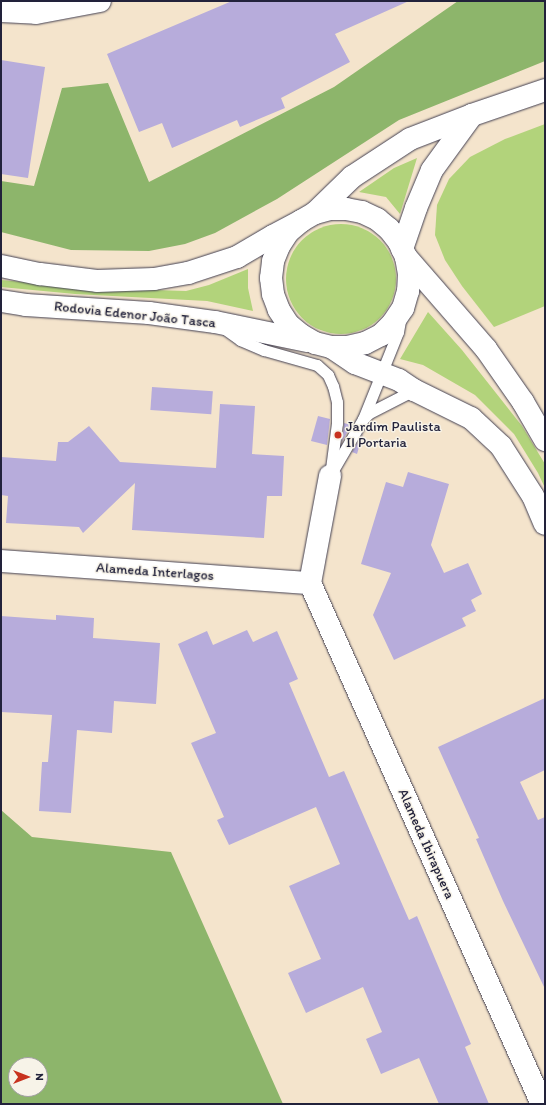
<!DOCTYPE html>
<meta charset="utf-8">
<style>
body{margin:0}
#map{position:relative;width:546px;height:1105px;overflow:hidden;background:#f4e4cc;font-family:Itim,sans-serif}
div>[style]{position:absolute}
.green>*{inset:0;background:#b2d37b}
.round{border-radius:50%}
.forest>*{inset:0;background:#8db56b}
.building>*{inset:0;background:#b7acdb;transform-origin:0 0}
.roads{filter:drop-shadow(0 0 1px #423f51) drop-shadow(0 0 1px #423f51)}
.lane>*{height:11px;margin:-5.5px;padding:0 5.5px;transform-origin:5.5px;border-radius:5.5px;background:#fff}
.street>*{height:22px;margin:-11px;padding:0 11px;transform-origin:11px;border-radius:11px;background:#fff}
.secondary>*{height:22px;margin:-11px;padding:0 11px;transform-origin:11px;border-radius:11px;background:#fff}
.primary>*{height:22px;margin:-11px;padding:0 11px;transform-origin:11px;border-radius:11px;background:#fff}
.dots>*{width:11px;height:11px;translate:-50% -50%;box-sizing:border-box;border:2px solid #f7f3e8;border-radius:50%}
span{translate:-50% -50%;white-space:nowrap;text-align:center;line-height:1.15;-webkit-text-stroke:3px #f7f3e8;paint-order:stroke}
.street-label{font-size:14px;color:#22223b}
.poi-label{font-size:14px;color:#22223b}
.left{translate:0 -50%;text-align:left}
.frame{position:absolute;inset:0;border:2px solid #22223b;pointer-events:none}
.north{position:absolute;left:8px;top:1057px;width:40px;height:40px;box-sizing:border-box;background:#f7f3e8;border:1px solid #a29fa3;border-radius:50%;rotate:90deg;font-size:11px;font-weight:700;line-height:16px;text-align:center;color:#22223b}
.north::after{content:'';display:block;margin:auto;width:14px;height:18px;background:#c8321e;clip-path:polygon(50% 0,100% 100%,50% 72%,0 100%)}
</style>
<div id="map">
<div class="green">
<div style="clip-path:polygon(545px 124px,545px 306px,494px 327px,462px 286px,445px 260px,435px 235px,437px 205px,449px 179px,470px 157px,505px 139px)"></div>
<div style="clip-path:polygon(417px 158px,400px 214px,386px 197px,359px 192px,394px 168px)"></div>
<div class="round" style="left:286px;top:224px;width:110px;height:110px"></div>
<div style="clip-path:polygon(248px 269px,248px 288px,253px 311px,207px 301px,75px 294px,1px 287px,1px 280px,90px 288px,186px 291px,209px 285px)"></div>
<div style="clip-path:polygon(428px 312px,462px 350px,522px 426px,545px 464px,545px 488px,538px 473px,514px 434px,475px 395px,423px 365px,400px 359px)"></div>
</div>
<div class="forest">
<div style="clip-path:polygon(458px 1px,545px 1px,545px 61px,399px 120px,277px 199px,215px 233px,185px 244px,149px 251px,71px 250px,1px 232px,1px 181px,34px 186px,62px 88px,108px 83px,149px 182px,334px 87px)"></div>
<div style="clip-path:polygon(evenodd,1px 810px,32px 837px,171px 852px,283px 1104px,1px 1104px,1px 810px,16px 1065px,40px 1065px,40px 1089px,16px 1089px,16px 1065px)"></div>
</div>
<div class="building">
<div style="clip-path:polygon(232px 1px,409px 1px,335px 34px,350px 62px,281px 98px,285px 108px,240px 127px,237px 120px,172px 148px,162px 123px,139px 132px,107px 54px)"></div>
<div style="clip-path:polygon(1px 60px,45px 67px,28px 178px,1px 174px)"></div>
<div style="left:152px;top:387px;width:61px;height:23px;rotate:4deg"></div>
<div style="clip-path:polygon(220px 404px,255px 406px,252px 454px,284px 456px,282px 496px,267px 496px,264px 538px,132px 530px,135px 483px,83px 533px,79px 527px,6px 523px,8px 496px,1px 495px,1px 457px,56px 461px,58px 442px,68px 442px,89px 426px,120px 462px,216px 468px)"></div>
<div style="clip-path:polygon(318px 416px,330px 419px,327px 445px,311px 441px)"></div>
<div style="clip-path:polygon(344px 423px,351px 425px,342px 442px,344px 424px)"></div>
<div style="clip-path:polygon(363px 434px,357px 454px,352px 452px)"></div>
<div style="clip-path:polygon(408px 472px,449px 484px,431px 545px,444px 573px,468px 563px,482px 594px,471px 600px,476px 611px,462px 618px,466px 626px,394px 660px,373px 615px,391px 573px,361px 564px,386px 482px,403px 487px)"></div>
<div style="clip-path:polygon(56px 615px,94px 618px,93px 638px,160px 643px,156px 704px,114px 701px,112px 733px,77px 730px,71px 813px,39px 811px,42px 762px,48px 762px,52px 715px,1px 712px,1px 616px,56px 620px)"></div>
<div style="clip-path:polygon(247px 630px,253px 642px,277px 631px,298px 679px,289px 683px,329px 777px,344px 771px,409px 920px,417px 916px,471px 1044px,465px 1047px,489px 1104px,439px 1104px,419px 1058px,381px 1074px,366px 1039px,382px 1032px,363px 987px,306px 1013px,288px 973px,321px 959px,289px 886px,340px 864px,316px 807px,229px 845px,217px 820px,224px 817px,191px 743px,216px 733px,178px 644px,207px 631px,213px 645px)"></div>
<div style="clip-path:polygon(545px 698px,545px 770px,520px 782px,538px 820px,545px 817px,545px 989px,503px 901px,476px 839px,479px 838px,438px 747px)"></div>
</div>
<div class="roads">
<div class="lane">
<div style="left:225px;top:329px;width:19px;rotate:36deg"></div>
<div style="left:240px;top:340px;width:26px;rotate:23deg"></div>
<div style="left:264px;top:350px;width:55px;rotate:15.8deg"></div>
<div style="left:317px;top:365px;width:15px;rotate:42deg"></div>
<div style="left:328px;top:375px;width:12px;rotate:66deg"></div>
<div style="left:333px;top:386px;width:16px;rotate:76deg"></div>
<div style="left:337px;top:402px;width:21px;rotate:90deg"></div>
<div style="left:337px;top:423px;width:53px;rotate:97.5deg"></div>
<div style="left:363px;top:419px;width:8px;rotate:-45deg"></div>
<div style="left:369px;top:413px;width:51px;rotate:-27.1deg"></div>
<div style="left:332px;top:472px;width:61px;rotate:-59.7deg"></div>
<div style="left:363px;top:419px;width:94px;rotate:-68.1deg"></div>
<div style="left:398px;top:332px;width:11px;rotate:-80deg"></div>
</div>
<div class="street">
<div style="left:1px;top:11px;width:35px;rotate:3deg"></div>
<div style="left:36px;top:13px;width:65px;rotate:-10.6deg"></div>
<div style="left:1px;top:561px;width:310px;rotate:4.1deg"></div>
<div style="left:310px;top:583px;width:570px;rotate:66deg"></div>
<div style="left:310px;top:583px;width:109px;rotate:-79.4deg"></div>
</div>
<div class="secondary">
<div style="left:315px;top:213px;width:52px;rotate:-44.2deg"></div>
<div style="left:352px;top:177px;width:69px;rotate:-33.2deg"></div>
<div style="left:410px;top:139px;width:66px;rotate:-21.2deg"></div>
<div style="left:472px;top:115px;width:77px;rotate:-18.9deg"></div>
<div style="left:402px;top:249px;width:43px;rotate:-71.1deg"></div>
<div style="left:416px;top:208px;width:41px;rotate:-67.2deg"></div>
<div style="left:432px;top:170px;width:68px;rotate:-54deg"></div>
</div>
<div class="primary">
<div style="left:406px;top:257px;width:122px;rotate:49deg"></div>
<div style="left:486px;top:349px;width:65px;rotate:55.1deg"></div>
<div style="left:523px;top:402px;width:44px;rotate:59.9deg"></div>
<div style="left:1px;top:266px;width:40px;rotate:12deg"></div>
<div style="left:40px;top:274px;width:57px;rotate:7deg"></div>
<div style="left:97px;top:281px;width:57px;rotate:-2deg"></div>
<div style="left:154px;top:279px;width:35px;rotate:-10deg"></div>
<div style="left:188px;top:273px;width:52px;rotate:-18.1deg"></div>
<div style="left:237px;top:257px;width:42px;rotate:-30.3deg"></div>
<div style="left:273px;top:236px;width:32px;rotate:-28deg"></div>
<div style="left:301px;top:221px;width:16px;rotate:-30deg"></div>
<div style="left:315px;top:213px;width:16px;rotate:-15deg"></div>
<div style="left:330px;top:209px;width:16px"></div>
<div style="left:346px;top:209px;width:16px;rotate:11deg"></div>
<div style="left:362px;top:212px;width:17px;rotate:25deg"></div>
<div style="left:377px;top:219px;width:16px;rotate:40deg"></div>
<div style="left:389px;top:229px;width:16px;rotate:52deg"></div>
<div style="left:399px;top:242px;width:17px;rotate:65deg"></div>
<div style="left:406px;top:257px;width:17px;rotate:80deg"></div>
<div style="left:409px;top:274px;width:17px;rotate:93deg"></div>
<div style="left:408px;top:291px;width:18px;rotate:106deg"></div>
<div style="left:403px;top:308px;width:18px;rotate:124deg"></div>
<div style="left:393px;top:323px;width:17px;rotate:135deg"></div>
<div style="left:381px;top:335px;width:18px;rotate:153deg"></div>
<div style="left:365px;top:343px;width:17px;rotate:167deg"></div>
<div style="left:348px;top:347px;width:17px;rotate:180deg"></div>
<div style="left:331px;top:347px;width:16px;rotate:-166deg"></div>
<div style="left:315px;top:343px;width:16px;rotate:-150deg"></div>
<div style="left:301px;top:335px;width:17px;rotate:-140deg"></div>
<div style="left:288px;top:324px;width:17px;rotate:-123deg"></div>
<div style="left:279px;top:310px;width:17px;rotate:-111deg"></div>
<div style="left:273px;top:294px;width:16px;rotate:-97deg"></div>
<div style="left:271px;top:278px;width:17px;rotate:-83deg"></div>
<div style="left:273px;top:261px;width:16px;rotate:-68deg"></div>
<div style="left:279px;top:246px;width:17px;rotate:-57deg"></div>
<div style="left:288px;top:232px;width:17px;rotate:-40deg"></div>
<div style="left:1px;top:301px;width:25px;rotate:9deg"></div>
<div style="left:26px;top:305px;width:123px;rotate:3.7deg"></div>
<div style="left:149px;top:313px;width:67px;rotate:7.8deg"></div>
<div style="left:215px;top:322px;width:94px;rotate:11.7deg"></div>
<div style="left:331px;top:347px;width:29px;rotate:34deg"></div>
<div style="left:355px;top:363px;width:47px;rotate:21.1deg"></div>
<div style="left:399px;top:380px;width:18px;rotate:34deg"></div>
<div style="left:414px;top:390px;width:64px;rotate:26.2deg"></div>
<div style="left:471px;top:418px;width:41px;rotate:43deg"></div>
<div style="left:501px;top:446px;width:59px;rotate:57.4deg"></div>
<div style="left:533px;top:496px;width:30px;rotate:67deg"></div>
</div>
</div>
<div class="dots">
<div style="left:338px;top:435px;background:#c8321e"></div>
</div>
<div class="street-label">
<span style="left:135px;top:315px;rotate:6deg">Rodovia Edenor João Tasca</span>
<span style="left:155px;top:572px;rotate:4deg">Alameda Interlagos</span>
<span style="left:426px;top:844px;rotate:66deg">Alameda Ibirapuera</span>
</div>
<div class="poi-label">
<span class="left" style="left:346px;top:435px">Jardim Paulista<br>II Portaria</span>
</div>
<div class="frame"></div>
<div class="north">N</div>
</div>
